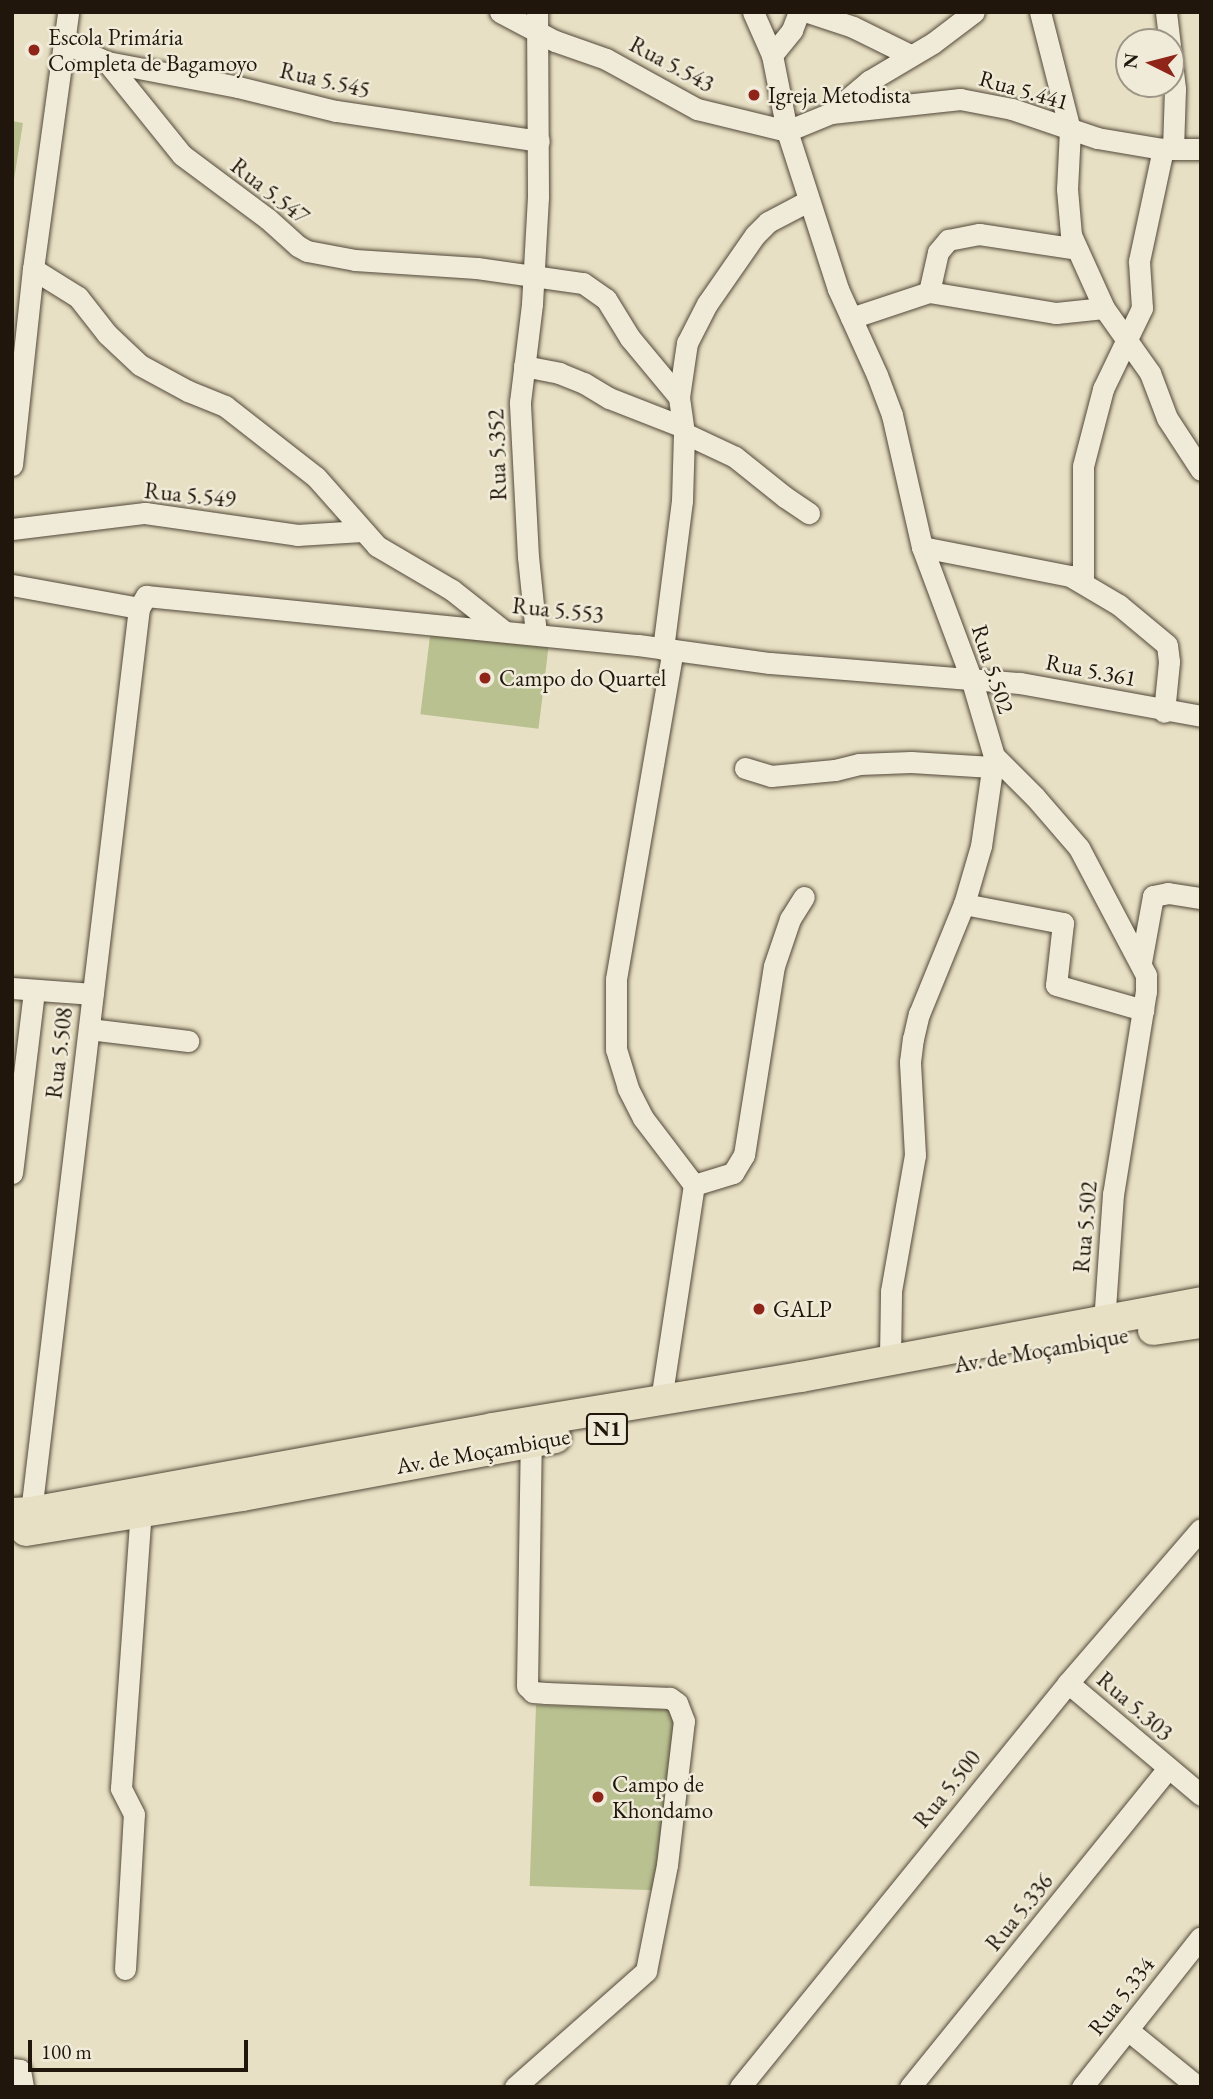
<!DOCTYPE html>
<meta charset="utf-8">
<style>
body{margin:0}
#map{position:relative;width:1213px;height:2099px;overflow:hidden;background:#e8e0c4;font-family:"EB Garamond",serif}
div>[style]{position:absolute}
.green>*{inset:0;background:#b9c191;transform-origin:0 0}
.roads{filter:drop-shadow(0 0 2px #534839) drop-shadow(0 0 2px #534839)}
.minor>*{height:21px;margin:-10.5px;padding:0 10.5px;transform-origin:10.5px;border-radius:10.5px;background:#f0ebd9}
.highway>*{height:30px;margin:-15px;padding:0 15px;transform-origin:15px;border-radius:15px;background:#e8e0c4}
.dots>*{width:19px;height:19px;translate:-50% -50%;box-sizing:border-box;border:4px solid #f0ebd9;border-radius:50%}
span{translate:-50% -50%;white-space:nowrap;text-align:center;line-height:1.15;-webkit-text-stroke:5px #f0ebd9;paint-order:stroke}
.shield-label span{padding:2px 5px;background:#f0ebd9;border:2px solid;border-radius:5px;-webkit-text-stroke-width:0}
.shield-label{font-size:21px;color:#21160b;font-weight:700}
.poi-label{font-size:23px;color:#21160b}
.left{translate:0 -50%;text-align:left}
.street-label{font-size:23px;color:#21160b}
.frame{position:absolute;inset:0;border:14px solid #21160b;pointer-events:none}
.north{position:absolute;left:1115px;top:28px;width:70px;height:70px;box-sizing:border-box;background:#f0ebd9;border:2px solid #9d9687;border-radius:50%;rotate:276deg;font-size:19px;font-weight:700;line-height:28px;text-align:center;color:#21160b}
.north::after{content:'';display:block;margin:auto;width:24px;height:32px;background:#8f2418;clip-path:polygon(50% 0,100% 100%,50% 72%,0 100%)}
.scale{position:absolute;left:28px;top:2040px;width:220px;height:32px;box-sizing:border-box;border:4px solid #21160b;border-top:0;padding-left:9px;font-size:21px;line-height:24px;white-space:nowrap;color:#21160b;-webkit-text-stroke:5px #f0ebd9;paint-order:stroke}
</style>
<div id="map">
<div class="green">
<div style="clip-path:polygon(12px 121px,23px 123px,12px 192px)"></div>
<div style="left:431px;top:628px;width:119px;height:87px;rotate:7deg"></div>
<div style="left:536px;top:1705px;width:140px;height:181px;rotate:2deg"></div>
</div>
<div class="roads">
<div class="minor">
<div style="left:500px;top:12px;width:62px;rotate:27.8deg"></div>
<div style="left:555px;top:41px;width:54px;rotate:19.4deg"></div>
<div style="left:606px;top:59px;width:104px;rotate:28.8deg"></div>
<div style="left:697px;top:109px;width:93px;rotate:13.7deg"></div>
<div style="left:787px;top:131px;width:48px;rotate:-22.2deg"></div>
<div style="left:831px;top:113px;width:50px;rotate:-40.1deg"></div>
<div style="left:869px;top:81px;width:74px;rotate:-30.7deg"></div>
<div style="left:933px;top:43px;width:51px;rotate:-37.1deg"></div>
<div style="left:753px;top:12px;width:47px;rotate:66.2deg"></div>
<div style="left:772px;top:55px;width:77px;rotate:78.8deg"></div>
<div style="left:787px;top:131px;width:166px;rotate:72.1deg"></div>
<div style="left:838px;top:289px;width:94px;rotate:65.6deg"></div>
<div style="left:877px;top:375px;width:43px;rotate:69.4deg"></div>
<div style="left:892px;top:415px;width:135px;rotate:77.2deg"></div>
<div style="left:922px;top:547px;width:140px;rotate:69.5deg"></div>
<div style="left:971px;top:678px;width:81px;rotate:73.6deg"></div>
<div style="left:994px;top:756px;width:58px;rotate:45deg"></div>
<div style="left:1035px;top:797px;width:67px;rotate:49.2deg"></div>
<div style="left:1079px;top:848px;width:144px;rotate:62.2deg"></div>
<div style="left:1146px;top:975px;width:16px;rotate:90deg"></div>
<div style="left:1146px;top:991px;width:206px;rotate:99.2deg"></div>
<div style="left:1113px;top:1194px;width:128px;rotate:94deg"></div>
<div style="left:808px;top:12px;width:47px;rotate:18.4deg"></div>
<div style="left:853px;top:27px;width:64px;rotate:26.2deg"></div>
<div style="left:1040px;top:12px;width:122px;rotate:75.7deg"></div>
<div style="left:1070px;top:130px;width:59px;rotate:92.9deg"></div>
<div style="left:1067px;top:189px;width:46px;rotate:85deg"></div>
<div style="left:1071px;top:235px;width:80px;rotate:65.7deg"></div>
<div style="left:1104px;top:308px;width:80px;rotate:54.7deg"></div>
<div style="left:1150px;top:373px;width:48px;rotate:69.3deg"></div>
<div style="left:1167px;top:418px;width:62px;rotate:56.8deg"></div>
<div style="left:1166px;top:12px;width:78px;rotate:83.3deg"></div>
<div style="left:1175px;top:89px;width:60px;rotate:91.9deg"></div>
<div style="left:64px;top:43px;width:47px;rotate:23.8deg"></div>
<div style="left:107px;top:62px;width:133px;rotate:10.8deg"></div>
<div style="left:238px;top:87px;width:101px;rotate:13.8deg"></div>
<div style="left:336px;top:111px;width:205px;rotate:8.4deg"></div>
<div style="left:772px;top:55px;width:32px;rotate:-51deg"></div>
<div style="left:792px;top:30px;width:19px;rotate:-69deg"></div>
<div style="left:107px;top:62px;width:119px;rotate:51.1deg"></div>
<div style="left:182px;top:155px;width:107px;rotate:36.7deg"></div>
<div style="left:268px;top:219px;width:40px;rotate:42deg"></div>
<div style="left:298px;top:246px;width:10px;rotate:29deg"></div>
<div style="left:307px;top:251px;width:49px;rotate:10.6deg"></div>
<div style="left:355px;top:260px;width:122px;rotate:3.8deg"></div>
<div style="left:477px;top:268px;width:107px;rotate:8.1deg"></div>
<div style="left:583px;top:283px;width:28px;rotate:35deg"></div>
<div style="left:606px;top:299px;width:46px;rotate:58.4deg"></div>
<div style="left:630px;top:338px;width:77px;rotate:50.3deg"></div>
<div style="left:831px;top:113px;width:130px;rotate:-6.2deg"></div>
<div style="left:960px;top:99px;width:53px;rotate:10.9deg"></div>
<div style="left:1012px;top:109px;width:90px;rotate:18.8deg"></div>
<div style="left:1097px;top:138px;width:67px;rotate:9.5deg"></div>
<div style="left:1163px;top:149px;width:38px"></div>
<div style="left:33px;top:269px;width:53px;rotate:31.9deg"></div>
<div style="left:78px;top:297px;width:47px;rotate:51.9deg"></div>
<div style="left:107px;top:334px;width:45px;rotate:43.2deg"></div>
<div style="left:140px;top:365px;width:55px;rotate:28.4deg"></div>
<div style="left:188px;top:391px;width:40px;rotate:22deg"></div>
<div style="left:225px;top:406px;width:115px;rotate:38deg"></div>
<div style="left:316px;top:477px;width:92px;rotate:48.5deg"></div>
<div style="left:377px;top:546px;width:87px;rotate:30.4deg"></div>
<div style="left:452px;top:590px;width:66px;rotate:38.3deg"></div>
<div style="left:929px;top:292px;width:41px;rotate:-77.3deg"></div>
<div style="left:938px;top:252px;width:16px;rotate:-50deg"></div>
<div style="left:948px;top:240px;width:32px;rotate:-11deg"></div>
<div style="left:979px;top:234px;width:99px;rotate:8.7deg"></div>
<div style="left:851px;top:318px;width:82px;rotate:-18.4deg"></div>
<div style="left:929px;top:292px;width:129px;rotate:9.4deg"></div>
<div style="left:1056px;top:313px;width:48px;rotate:-5.9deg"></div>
<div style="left:524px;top:366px;width:36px;rotate:11deg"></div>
<div style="left:559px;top:373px;width:27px;rotate:22deg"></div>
<div style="left:584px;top:383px;width:29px;rotate:31deg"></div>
<div style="left:609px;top:398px;width:79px;rotate:21.4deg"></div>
<div style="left:684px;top:433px;width:56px;rotate:25.2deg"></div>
<div style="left:735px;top:457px;width:64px;rotate:38.7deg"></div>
<div style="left:785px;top:497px;width:29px;rotate:34deg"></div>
<div style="left:12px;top:465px;width:197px;rotate:-83.9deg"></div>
<div style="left:33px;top:269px;width:259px;rotate:-82.2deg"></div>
<div style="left:12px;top:529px;width:134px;rotate:-6.9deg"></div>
<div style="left:145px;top:513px;width:154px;rotate:8.2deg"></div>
<div style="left:297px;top:535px;width:65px;rotate:-3.5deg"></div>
<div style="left:922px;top:547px;width:151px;rotate:11.1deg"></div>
<div style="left:1070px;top:576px;width:57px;rotate:30.6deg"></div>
<div style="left:1119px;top:605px;width:62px;rotate:39.8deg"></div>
<div style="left:1167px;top:645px;width:17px;rotate:83deg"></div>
<div style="left:1169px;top:662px;width:50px;rotate:95.7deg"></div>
<div style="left:1083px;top:582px;width:116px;rotate:-90deg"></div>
<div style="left:1083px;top:466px;width:80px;rotate:-75.4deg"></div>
<div style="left:1103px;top:389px;width:90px;rotate:-64.3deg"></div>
<div style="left:1142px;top:308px;width:47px;rotate:-93.7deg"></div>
<div style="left:1139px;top:261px;width:115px;rotate:-77.9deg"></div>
<div style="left:12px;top:585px;width:129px;rotate:10.3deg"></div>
<div style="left:536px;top:634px;width:77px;rotate:-95.9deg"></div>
<div style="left:528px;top:557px;width:155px;rotate:-93deg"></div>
<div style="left:520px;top:402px;width:99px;rotate:-83deg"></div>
<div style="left:532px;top:304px;width:107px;rotate:-86.8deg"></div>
<div style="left:538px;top:197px;width:185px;rotate:-90.3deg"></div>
<div style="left:663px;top:649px;width:149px;rotate:-82.7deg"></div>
<div style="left:682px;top:501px;width:68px;rotate:-88.3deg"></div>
<div style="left:684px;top:433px;width:36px;rotate:-98deg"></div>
<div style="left:679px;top:397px;width:55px;rotate:-81.6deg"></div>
<div style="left:687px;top:343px;width:44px;rotate:-62.9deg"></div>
<div style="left:707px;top:304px;width:84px;rotate:-55.2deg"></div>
<div style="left:755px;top:235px;width:18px;rotate:-45deg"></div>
<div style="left:768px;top:222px;width:45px;rotate:-27.7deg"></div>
<div style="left:745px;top:768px;width:27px;rotate:17deg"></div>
<div style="left:771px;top:776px;width:64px;rotate:-5.4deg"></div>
<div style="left:835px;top:770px;width:25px;rotate:-14deg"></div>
<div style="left:859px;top:764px;width:52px;rotate:-2.2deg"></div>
<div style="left:911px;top:762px;width:81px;rotate:3.5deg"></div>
<div style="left:964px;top:904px;width:101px;rotate:10.9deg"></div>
<div style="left:1063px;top:923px;width:62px;rotate:96.4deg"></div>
<div style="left:1056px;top:985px;width:91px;rotate:16deg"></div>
<div style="left:1141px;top:962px;width:67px;rotate:-79.7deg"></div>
<div style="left:1153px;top:896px;width:15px;rotate:-11deg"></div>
<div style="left:1168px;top:893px;width:33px;rotate:9deg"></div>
<div style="left:12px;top:988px;width:81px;rotate:4.2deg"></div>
<div style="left:89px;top:1029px;width:100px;rotate:6.9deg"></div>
<div style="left:12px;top:1173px;width:184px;rotate:-83.1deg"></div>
<div style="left:694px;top:1185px;width:41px;rotate:-17.1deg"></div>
<div style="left:733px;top:1173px;width:21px;rotate:-59deg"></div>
<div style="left:744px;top:1155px;width:191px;rotate:-81deg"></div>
<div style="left:774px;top:966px;width:50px;rotate:-71.2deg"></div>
<div style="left:790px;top:919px;width:26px;rotate:-58deg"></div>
<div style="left:890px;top:1358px;width:67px;rotate:-89.1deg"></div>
<div style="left:891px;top:1291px;width:138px;rotate:-80deg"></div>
<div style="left:915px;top:1155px;width:93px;rotate:-93.1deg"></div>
<div style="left:910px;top:1062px;width:23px;rotate:-83deg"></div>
<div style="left:913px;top:1039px;width:26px;rotate:-77deg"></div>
<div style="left:919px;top:1014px;width:119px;rotate:-67.8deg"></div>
<div style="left:964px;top:904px;width:60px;rotate:-73.7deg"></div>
<div style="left:981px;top:846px;width:91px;rotate:-81.8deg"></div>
<div style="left:661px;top:1400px;width:218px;rotate:-81.3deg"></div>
<div style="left:694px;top:1185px;width:84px;rotate:-127.3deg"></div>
<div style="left:643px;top:1118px;width:34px;rotate:-117deg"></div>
<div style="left:628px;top:1088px;width:41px;rotate:-107.1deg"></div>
<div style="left:616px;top:1049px;width:70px;rotate:-90deg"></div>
<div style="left:616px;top:979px;width:334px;rotate:-80.2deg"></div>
<div style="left:31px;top:1512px;width:910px;rotate:-83.19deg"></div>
<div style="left:139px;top:608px;width:14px;rotate:-60deg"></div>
<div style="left:146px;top:596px;width:494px;rotate:5.7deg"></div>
<div style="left:638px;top:645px;width:133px;rotate:7.8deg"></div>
<div style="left:770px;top:663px;width:251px;rotate:4.6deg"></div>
<div style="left:1020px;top:683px;width:184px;rotate:10.3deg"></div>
<div style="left:1068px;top:1683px;width:174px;rotate:40.1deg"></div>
<div style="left:125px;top:1969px;width:155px;rotate:-86.7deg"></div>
<div style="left:134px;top:1814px;width:29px;rotate:-117deg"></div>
<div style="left:121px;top:1788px;width:277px;rotate:-85.9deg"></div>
<div style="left:1129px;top:2031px;width:89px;rotate:39.1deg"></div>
<div style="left:12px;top:2069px;width:8px;rotate:7deg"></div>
<div style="left:20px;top:2070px;width:17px;rotate:80deg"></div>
<div style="left:515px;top:2087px;width:175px;rotate:-41.5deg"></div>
<div style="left:646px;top:1971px;width:108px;rotate:-78.8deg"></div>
<div style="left:667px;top:1865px;width:145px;rotate:-83.3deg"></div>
<div style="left:684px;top:1721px;width:19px;rotate:-111deg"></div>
<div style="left:677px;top:1703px;width:9px;rotate:-144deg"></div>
<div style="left:670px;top:1698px;width:124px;rotate:-177.7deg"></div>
<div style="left:546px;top:1693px;width:13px;rotate:-176deg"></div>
<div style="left:533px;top:1692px;width:8px;rotate:-135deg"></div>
<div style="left:527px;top:1686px;width:244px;rotate:-89.1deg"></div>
<div style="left:740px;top:2087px;width:520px;rotate:-50.93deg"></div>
<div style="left:1068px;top:1683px;width:203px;rotate:-49.2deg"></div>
<div style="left:910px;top:2087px;width:408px;rotate:-51deg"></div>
<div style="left:1082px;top:2087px;width:191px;rotate:-51.6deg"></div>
</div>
<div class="highway">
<div style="left:1153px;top:1330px;width:49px;rotate:-8.3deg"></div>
<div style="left:12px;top:1513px;width:19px;rotate:-3deg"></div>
<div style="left:31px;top:1512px;width:469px;rotate:-10.3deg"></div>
<div style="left:492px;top:1428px;width:313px;rotate:-9.4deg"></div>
<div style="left:801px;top:1377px;width:407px;rotate:-10.6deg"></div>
<div style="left:26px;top:1531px;width:219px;rotate:-9.2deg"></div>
<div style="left:242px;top:1496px;width:319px;rotate:-10.5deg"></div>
</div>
</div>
<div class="dots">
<div style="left:34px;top:50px;background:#8f2418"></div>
<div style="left:754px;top:95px;background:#8f2418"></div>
<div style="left:485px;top:678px;background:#8f2418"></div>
<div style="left:759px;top:1309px;background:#8f2418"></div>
<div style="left:598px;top:1797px;background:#8f2418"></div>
</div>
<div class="shield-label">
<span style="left:607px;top:1429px">N1</span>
</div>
<div class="poi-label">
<span class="left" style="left:48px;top:50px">Escola Primária<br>Completa de Bagamoyo</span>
<span class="left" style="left:768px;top:95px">Igreja Metodista</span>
<span class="left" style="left:499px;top:678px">Campo do Quartel</span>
<span class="left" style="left:773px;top:1309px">GALP</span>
<span class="left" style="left:612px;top:1797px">Campo de<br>Khondamo</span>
</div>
<div class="street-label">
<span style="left:672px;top:64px;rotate:28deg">Rua 5.543</span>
<span style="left:325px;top:80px;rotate:13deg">Rua 5.545</span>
<span style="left:1024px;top:90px;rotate:16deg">Rua 5.441</span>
<span style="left:270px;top:191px;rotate:38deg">Rua 5.547</span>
<span style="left:497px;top:455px;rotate:-92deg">Rua 5.352</span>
<span style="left:190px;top:495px;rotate:6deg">Rua 5.549</span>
<span style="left:558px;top:610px;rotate:6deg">Rua 5.553</span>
<span style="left:993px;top:669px;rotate:72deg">Rua 5.502</span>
<span style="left:1091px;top:670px;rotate:11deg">Rua 5.361</span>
<span style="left:59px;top:1053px;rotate:-83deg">Rua 5.508</span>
<span style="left:1085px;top:1227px;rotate:-85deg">Rua 5.502</span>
<span style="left:1041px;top:1350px;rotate:-10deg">Av. de Moçambique</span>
<span style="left:483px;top:1451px;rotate:-10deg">Av. de Moçambique</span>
<span style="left:1135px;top:1706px;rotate:41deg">Rua 5.303</span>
<span style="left:947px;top:1789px;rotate:-51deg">Rua 5.500</span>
<span style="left:1019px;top:1912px;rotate:-51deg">Rua 5.336</span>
<span style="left:1121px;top:1996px;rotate:-52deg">Rua 5.334</span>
</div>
<div class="frame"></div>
<div class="north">N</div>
<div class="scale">100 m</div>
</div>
